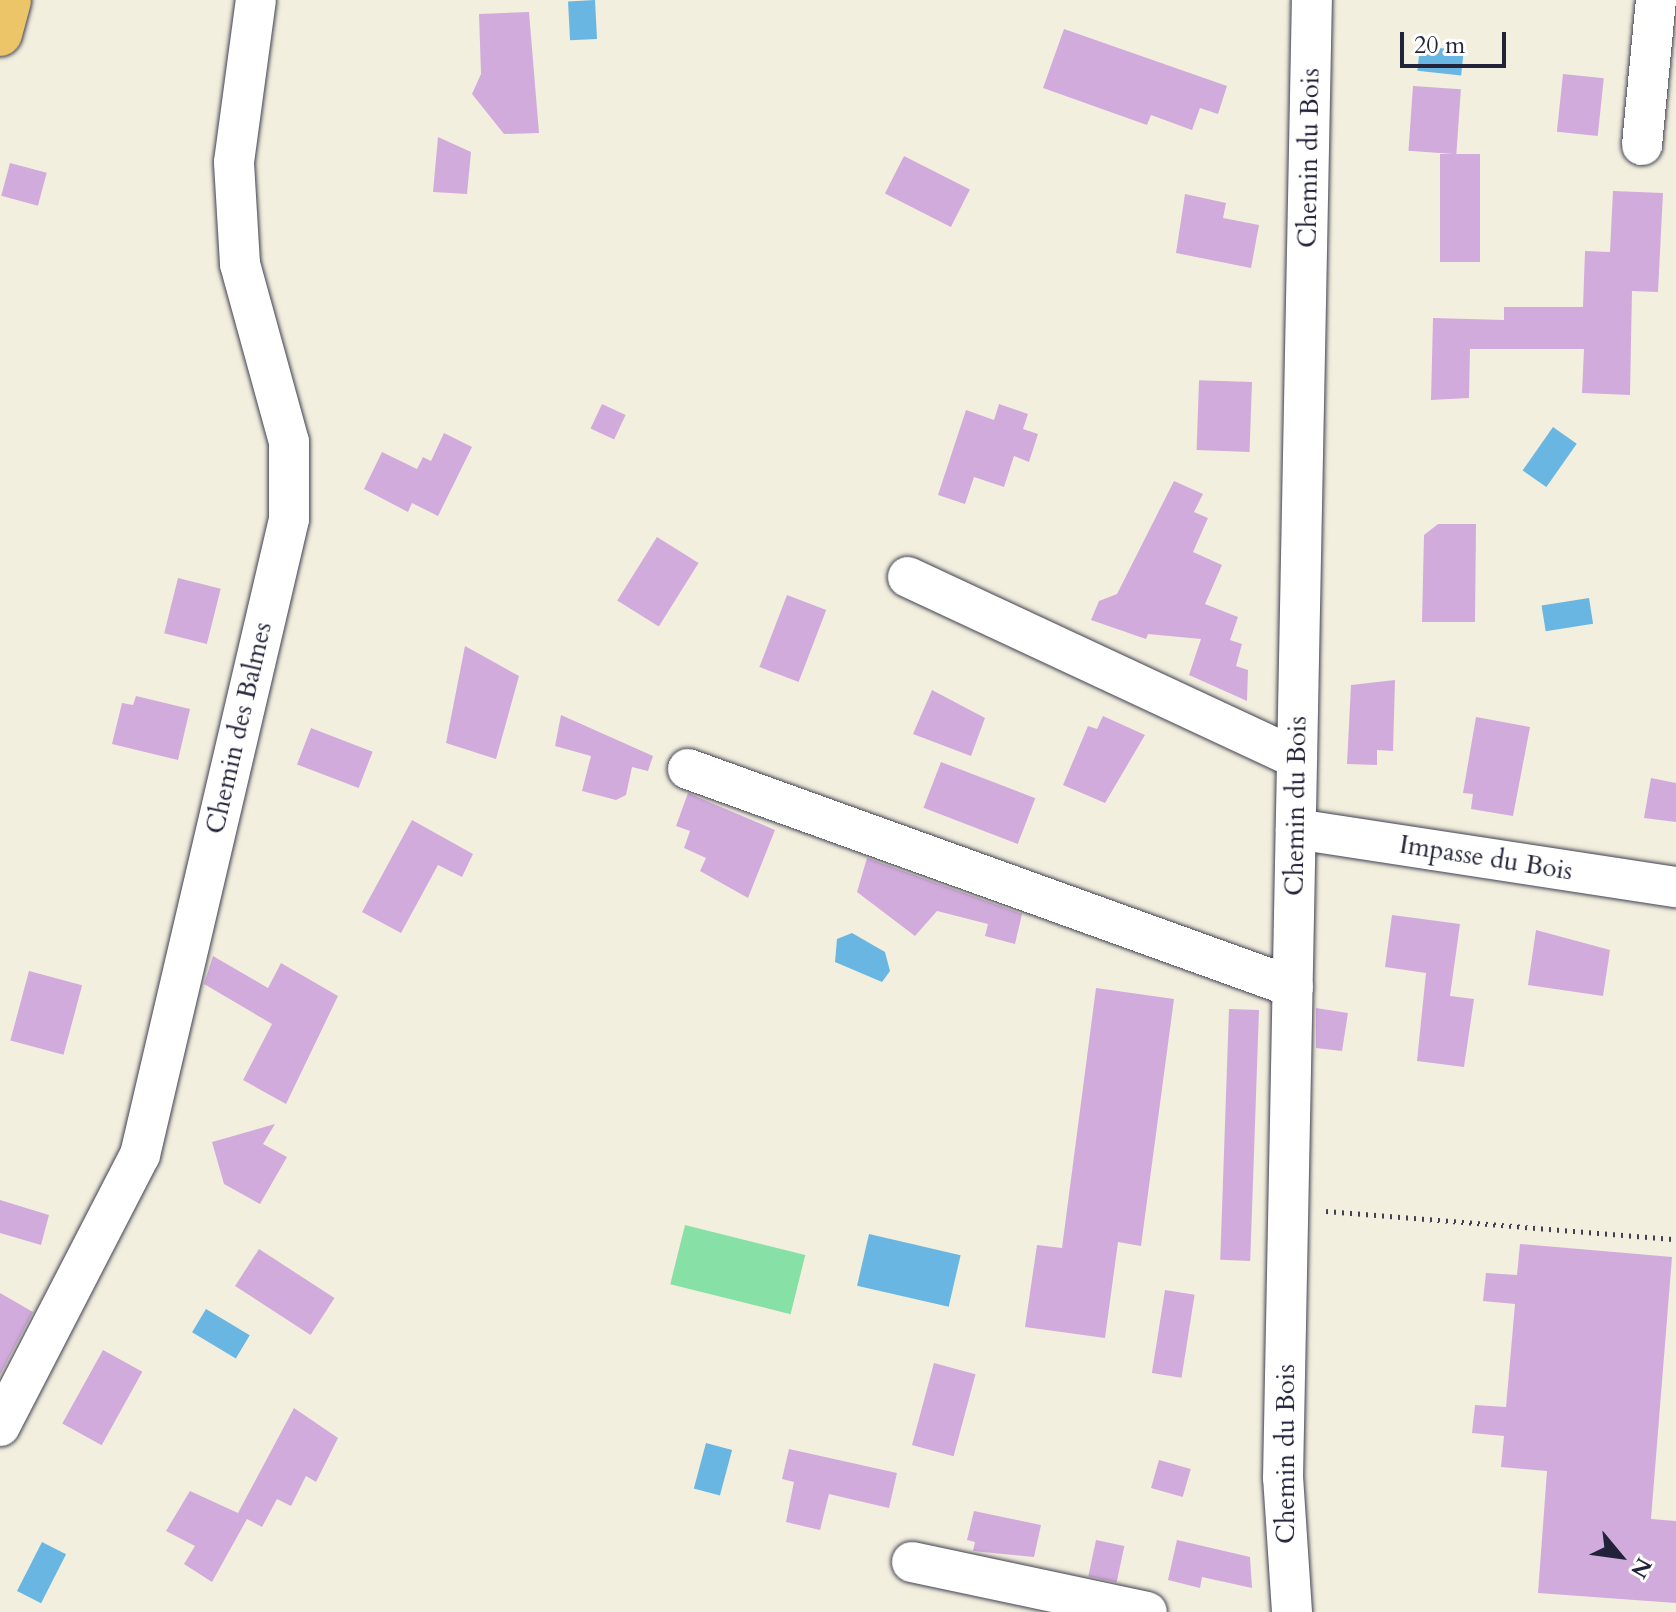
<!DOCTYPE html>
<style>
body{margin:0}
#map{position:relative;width:1676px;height:1612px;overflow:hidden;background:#f3efde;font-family:Cardo,serif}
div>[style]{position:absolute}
.green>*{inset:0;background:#87e1a7;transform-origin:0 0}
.water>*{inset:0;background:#69b6e3;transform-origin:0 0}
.building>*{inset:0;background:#d2abdd;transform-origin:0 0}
.path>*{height:5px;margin-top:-2.5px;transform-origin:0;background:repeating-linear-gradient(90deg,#414153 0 2px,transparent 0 8px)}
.roads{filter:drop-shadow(0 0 2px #414153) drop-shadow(0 0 2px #414153)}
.minor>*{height:40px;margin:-20px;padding:0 20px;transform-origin:20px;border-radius:20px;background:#fff}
.primary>*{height:44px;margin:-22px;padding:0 22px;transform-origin:22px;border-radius:22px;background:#edc569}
span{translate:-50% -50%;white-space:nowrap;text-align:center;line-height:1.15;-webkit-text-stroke:7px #fff;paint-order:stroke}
.street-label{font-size:26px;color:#22223b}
.north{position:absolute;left:1580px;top:1516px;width:80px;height:80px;-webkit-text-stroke:6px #fff;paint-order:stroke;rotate:119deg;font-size:22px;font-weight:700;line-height:32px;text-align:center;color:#22223b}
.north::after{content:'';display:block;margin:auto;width:28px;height:36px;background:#22223b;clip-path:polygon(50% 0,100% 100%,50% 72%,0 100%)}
.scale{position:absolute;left:1400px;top:32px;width:106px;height:36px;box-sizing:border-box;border:4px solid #22223b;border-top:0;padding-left:10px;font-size:24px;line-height:28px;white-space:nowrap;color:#22223b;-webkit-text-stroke:6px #fff;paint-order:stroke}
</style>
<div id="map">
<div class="green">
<div style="left:685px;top:1225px;width:124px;height:61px;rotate:14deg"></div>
</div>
<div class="water">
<div style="left:595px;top:0;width:39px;height:27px;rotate:87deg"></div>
<div style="left:1420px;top:46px;width:44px;height:25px;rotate:6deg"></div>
<div style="left:1553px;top:427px;width:29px;height:53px;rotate:35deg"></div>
<div style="left:1589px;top:598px;width:26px;height:48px;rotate:81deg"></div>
<div style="clip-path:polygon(852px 933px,885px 952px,890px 971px,882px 982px,835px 962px,837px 939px)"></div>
<div style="left:869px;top:1234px;width:94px;height:53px;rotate:13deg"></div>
<div style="left:206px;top:1309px;width:51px;height:27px;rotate:31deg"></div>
<div style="left:706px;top:1443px;width:27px;height:47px;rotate:15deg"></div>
<div style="left:42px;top:1542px;width:27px;height:55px;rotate:27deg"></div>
</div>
<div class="building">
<div style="clip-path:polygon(529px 12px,539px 133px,504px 134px,472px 94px,481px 74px,479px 14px)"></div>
<div style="clip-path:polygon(1064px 29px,1227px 86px,1218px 114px,1200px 108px,1192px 130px,1151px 115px,1147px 125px,1043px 88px)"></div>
<div style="left:1563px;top:74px;width:41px;height:58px;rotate:6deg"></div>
<div style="left:1413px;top:86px;width:48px;height:65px;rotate:4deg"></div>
<div style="clip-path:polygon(438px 137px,471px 152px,467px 194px,433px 192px)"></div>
<div style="left:1440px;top:154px;width:40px;height:108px"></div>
<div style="left:904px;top:156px;width:74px;height:42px;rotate:27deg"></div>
<div style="left:10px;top:163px;width:38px;height:34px;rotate:15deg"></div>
<div style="clip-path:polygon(1613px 191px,1663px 193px,1658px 292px,1632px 291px,1630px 395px,1582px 393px,1584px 349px,1470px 349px,1469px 398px,1431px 400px,1433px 318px,1504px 320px,1504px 307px,1583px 307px,1585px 251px,1610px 252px)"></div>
<div style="clip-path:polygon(1185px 194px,1226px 203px,1223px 218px,1259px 225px,1251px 268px,1176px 253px)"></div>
<div style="left:1252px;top:382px;width:70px;height:53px;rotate:92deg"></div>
<div style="left:602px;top:404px;width:26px;height:27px;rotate:25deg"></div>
<div style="clip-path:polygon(999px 404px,1028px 414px,1023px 429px,1038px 434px,1029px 462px,1014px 456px,1004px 487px,974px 477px,965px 504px,938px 495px,966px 410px,994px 420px)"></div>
<div style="clip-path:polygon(444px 433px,472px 447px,438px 516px,412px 503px,408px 512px,364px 489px,382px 452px,417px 469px,423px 457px,431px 461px)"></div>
<div style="clip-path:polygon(1174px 481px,1203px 494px,1194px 512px,1208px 518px,1193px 552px,1222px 565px,1205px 604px,1238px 617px,1230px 640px,1242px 644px,1236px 666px,1248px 670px,1247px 701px,1189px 675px,1201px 639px,1148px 634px,1146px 639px,1091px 620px,1099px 601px,1117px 594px)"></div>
<div style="clip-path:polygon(1438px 524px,1476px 524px,1475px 622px,1422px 622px,1424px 535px)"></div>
<div style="left:657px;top:537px;width:49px;height:75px;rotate:32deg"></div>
<div style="left:178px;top:578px;width:44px;height:57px;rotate:14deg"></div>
<div style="left:787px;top:595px;width:42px;height:77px;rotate:21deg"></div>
<div style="clip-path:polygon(465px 646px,519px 676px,496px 759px,446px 743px)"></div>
<div style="clip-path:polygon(1395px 680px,1393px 751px,1377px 750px,1377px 765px,1347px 764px,1351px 685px)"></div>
<div style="clip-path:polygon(932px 690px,985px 718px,971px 756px,913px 734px)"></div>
<div style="clip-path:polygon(136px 696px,190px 709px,178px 760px,112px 744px,122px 703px,133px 705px)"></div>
<div style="clip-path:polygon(561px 715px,653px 756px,648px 771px,632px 767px,626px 795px,616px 800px,582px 791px,591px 756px,555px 746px)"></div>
<div style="clip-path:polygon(1103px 716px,1145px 735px,1105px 803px,1063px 785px,1088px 726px,1097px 729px)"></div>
<div style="clip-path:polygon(1476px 717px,1530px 727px,1513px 816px,1471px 809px,1473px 794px,1463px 793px)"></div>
<div style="left:311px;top:728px;width:66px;height:39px;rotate:21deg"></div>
<div style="left:941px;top:762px;width:101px;height:49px;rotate:21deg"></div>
<div style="clip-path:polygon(1651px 778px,1676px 783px,1676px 822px,1644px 818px)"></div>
<div style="clip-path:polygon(688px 793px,775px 830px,748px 898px,700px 871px,706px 858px,684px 848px,690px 831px,676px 826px)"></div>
<div style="clip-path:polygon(412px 820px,473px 854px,462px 877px,438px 865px,401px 933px,362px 912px)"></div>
<div style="clip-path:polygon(867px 858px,1022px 914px,1015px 944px,985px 936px,988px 924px,937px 911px,915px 936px,857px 892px)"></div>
<div style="clip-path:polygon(1392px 915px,1460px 924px,1450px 996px,1474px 999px,1464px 1067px,1417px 1061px,1426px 973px,1385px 967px)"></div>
<div style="clip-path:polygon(1536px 930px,1610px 950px,1603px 996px,1528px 985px)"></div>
<div style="clip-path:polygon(213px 956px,268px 988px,281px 963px,338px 996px,286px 1104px,243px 1080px,272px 1024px,204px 984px)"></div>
<div style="left:29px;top:971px;width:55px;height:72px;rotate:15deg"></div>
<div style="clip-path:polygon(1096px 988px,1174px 999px,1141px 1246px,1118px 1242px,1105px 1338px,1025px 1327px,1037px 1245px,1062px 1248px)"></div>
<div style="clip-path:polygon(1316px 1008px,1348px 1013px,1342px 1051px,1316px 1048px)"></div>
<div style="left:1229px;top:1009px;width:30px;height:251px;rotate:2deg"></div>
<div style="clip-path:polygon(275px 1124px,263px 1144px,287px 1157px,260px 1204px,224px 1184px,212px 1142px)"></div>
<div style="clip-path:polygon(0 1200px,49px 1215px,41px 1245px,0 1233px)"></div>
<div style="clip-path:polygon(1520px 1244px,1672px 1257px,1651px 1519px,1676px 1521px,1676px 1603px,1538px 1593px,1547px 1471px,1501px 1467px,1504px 1436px,1472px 1433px,1475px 1405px,1506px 1407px,1515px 1304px,1483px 1301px,1486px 1273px,1517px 1275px)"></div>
<div style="left:259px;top:1249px;width:90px;height:44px;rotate:33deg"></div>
<div style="left:1165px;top:1290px;width:30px;height:84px;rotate:9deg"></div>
<div style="clip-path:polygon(0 1293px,33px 1312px,0 1375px)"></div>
<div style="left:103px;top:1350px;width:45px;height:84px;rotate:29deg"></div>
<div style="left:934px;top:1363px;width:43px;height:85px;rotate:15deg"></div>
<div style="clip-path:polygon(294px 1408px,338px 1438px,316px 1482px,306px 1476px,291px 1506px,277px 1499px,262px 1527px,247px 1519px,212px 1582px,184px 1564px,195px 1546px,166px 1531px,190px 1491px,238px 1513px)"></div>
<div style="clip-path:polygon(789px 1449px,897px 1473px,889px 1508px,829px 1494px,820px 1530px,786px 1522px,794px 1482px,782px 1479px)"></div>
<div style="left:1159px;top:1460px;width:33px;height:29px;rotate:16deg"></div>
<div style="clip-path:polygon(974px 1511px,1041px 1525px,1034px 1557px,973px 1551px,975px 1542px,967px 1540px)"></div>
<div style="left:1096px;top:1540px;width:29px;height:37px;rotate:12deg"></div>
<div style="clip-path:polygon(1177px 1540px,1250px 1557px,1252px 1588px,1202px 1577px,1200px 1588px,1168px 1580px)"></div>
</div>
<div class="path">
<div style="left:1326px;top:1211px;width:351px;rotate:4.6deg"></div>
</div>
<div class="roads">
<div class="minor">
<div style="left:1642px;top:145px;width:146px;rotate:-84.5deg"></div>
<div style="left:908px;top:577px;width:429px;rotate:25deg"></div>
<div style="left:688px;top:769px;width:643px;rotate:19.82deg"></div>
<div style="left:1296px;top:829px;width:384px;rotate:8.7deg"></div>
<div style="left:0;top:1426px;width:305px;rotate:-62.7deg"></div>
<div style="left:140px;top:1155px;width:653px;rotate:-76.81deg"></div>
<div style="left:289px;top:519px;width:77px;rotate:-90deg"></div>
<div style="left:289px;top:442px;width:185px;rotate:-105.4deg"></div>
<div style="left:240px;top:264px;width:102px;rotate:-93.4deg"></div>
<div style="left:234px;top:162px;width:163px;rotate:-82.3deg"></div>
<div style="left:912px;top:1562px;width:240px;rotate:12deg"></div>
<div style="left:1292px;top:1612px;width:134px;rotate:-93.8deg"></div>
<div style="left:1283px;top:1478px;width:1478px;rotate:-88.88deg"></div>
</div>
<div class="primary">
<div style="left:0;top:34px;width:35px;rotate:-75deg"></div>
</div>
</div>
<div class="street-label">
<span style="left:1309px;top:158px;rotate:-89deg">Chemin du Bois</span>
<span style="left:239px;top:728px;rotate:-77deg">Chemin des Balmes</span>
<span style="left:1296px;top:806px;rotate:-89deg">Chemin du Bois</span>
<span style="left:1486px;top:858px;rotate:9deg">Impasse du Bois</span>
<span style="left:1286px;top:1454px;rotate:-90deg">Chemin du Bois</span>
</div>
<div class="north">N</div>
<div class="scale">20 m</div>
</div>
